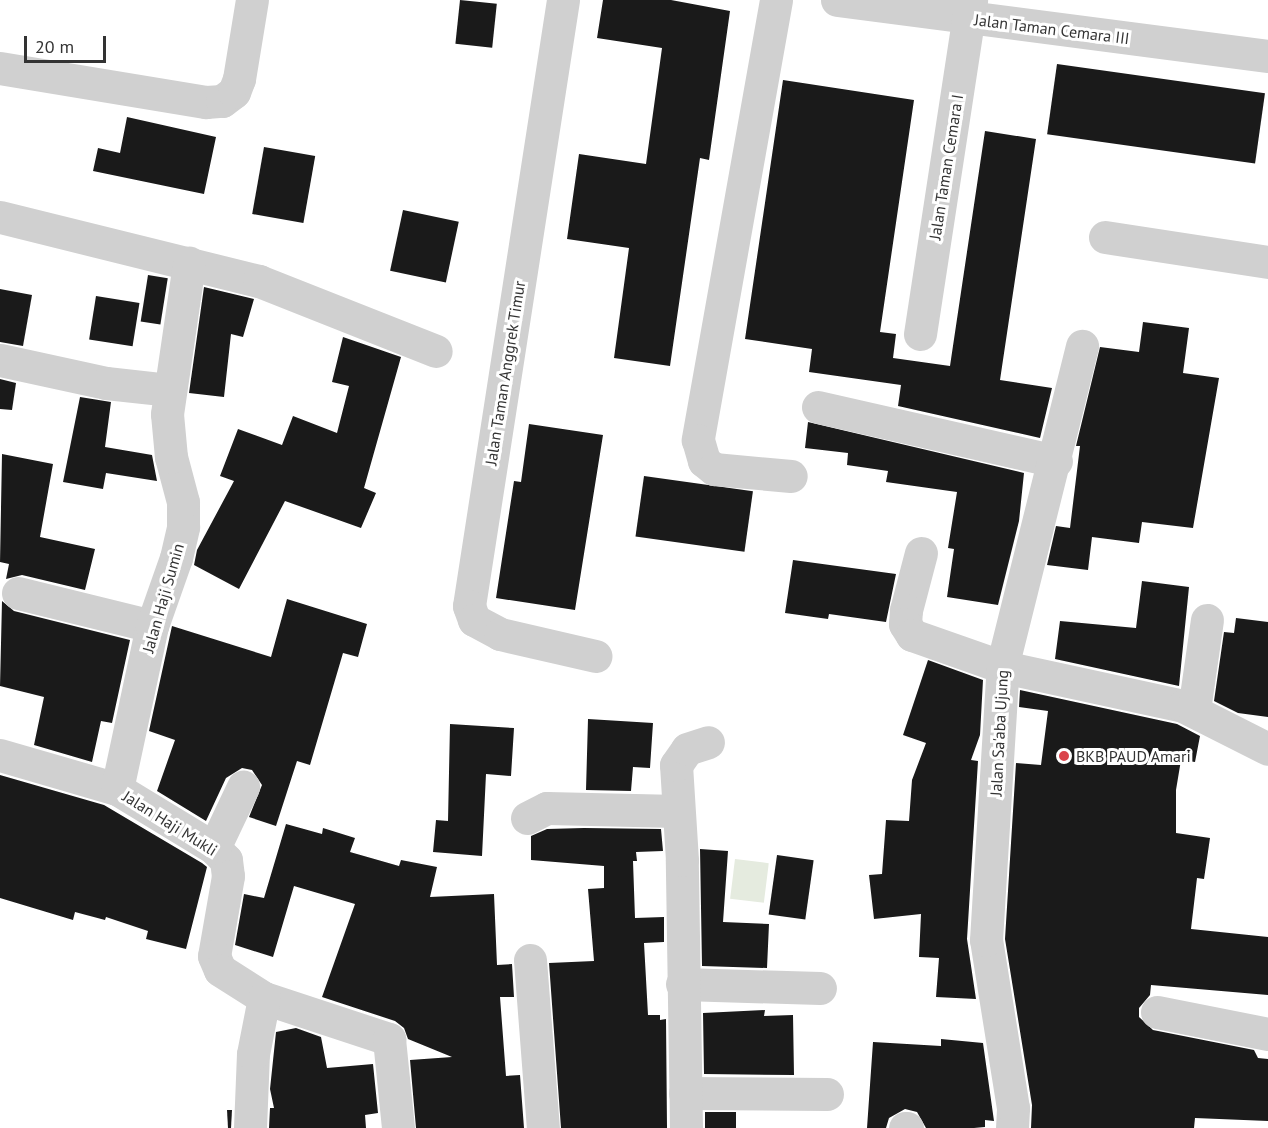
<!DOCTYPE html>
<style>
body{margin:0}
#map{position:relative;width:1268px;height:1128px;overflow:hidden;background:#fff;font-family:"PT Sans",sans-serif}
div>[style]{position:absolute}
.green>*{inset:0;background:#e5ebdf;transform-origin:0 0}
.building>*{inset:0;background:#1a1a1a;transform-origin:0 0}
.minor>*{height:33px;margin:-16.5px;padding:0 16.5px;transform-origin:16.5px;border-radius:16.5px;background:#d0d0d0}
.dots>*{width:16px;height:16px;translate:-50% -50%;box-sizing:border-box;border:3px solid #fff;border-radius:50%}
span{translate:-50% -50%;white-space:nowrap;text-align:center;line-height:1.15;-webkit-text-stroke:6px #fff;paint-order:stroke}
.street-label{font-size:16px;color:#333}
.poi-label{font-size:16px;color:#333}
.left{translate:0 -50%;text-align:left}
.scale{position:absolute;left:24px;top:36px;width:82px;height:27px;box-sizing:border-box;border:3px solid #333;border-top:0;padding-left:8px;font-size:18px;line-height:21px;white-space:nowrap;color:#333;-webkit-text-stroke:4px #fff;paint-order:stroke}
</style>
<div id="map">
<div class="green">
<div style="left:735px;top:859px;width:34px;height:40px;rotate:7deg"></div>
</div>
<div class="building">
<div style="left:460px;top:0;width:37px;height:44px;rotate:6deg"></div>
<div style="clip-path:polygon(603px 0,671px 0,730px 11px,709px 160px,700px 158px,670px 366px,614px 358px,629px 248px,567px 239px,579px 154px,646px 164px,662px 48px,597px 38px)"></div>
<div style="left:1057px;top:64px;width:210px;height:71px;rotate:8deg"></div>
<div style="clip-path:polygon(783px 80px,914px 100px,880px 332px,896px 334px,893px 358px,950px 366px,985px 131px,1036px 139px,1000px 380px,1052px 388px,1040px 438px,898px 406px,901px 385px,809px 372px,812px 349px,745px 339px)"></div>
<div style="clip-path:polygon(127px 117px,216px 137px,204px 194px,93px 171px,98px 148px,120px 153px)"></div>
<div style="left:264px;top:147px;width:52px;height:68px;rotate:10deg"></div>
<div style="left:403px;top:210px;width:57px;height:62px;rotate:12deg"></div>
<div style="left:148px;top:275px;width:20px;height:47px;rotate:9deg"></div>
<div style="clip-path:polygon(204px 287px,254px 299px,243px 337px,231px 334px,224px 397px,189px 393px)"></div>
<div style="clip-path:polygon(0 289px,32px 295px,23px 346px,0 342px)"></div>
<div style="left:96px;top:296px;width:44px;height:44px;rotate:9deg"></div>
<div style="clip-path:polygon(1143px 322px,1189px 328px,1183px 373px,1219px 378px,1193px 528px,1142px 522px,1139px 543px,1092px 537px,1088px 570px,1047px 565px,1056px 526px,1070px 528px,1080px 446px,1076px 446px,1100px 347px,1139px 352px)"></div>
<div style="clip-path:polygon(343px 337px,401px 357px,364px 488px,376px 493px,361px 528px,285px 501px,239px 589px,194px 565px,197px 550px,234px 481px,220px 476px,238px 429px,282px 445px,293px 416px,337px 433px,349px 386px,332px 382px)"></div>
<div style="clip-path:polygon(0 379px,16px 383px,12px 410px,0 409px)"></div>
<div style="clip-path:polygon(80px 397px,111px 402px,105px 447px,152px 455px,157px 481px,106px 473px,103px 489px,63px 482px)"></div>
<div style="clip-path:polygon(808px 422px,1024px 473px,1019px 521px,998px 605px,947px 597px,954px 549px,948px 548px,957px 492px,886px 482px,888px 471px,847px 465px,848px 453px,805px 448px)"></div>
<div style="clip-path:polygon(529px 424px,603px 435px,575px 610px,496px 598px,514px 481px,521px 482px)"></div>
<div style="clip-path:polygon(2px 454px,53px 464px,40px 537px,95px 549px,85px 590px,22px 575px,6px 579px,9px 564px,0 562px)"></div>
<div style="left:644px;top:476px;width:110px;height:61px;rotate:8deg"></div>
<div style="clip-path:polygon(793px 560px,896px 574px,886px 622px,829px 614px,828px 619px,785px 613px)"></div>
<div style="clip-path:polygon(1142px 581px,1189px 587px,1179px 686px,1055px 659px,1060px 621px,1136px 628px)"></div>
<div style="clip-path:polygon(287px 599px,367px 624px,358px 657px,343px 653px,310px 765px,297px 761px,276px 826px,249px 817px,262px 785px,252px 770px,242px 768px,226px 778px,206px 821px,157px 791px,175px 740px,149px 731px,172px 626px,271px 657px)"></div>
<div style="clip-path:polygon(2px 601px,14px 611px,130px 640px,112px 723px,101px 721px,92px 762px,34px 745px,44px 697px,0 686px)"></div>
<div style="clip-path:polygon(1236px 618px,1268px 622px,1268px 717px,1238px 713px,1214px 701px,1224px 632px,1234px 633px)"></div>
<div style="clip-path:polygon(928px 660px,983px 680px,980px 735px,971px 760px,978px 761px,967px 939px,976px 999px,936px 997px,939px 958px,919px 957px,921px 914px,874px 919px,869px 875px,882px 874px,886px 820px,909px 821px,912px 780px,926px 743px,903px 735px)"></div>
<div style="clip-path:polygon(1020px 690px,1177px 724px,1200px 736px,1195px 762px,1181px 760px,1176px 790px,1176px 833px,1210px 838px,1204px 879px,1197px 878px,1191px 929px,1268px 937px,1268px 995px,1151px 985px,1150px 995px,1139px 1008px,1139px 1017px,1153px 1030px,1254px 1050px,1258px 1058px,1268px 1059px,1268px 1121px,1195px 1118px,1194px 1128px,1031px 1128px,1032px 1105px,1005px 939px,1016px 763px,1041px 765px,1048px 711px,1019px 707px)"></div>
<div style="clip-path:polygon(588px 719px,653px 723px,650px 768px,633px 767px,631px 791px,586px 790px)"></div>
<div style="clip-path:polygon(450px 724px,514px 728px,511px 776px,486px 774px,482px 856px,433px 852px,436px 820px,448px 821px)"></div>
<div style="clip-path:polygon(0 775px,104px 805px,202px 863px,207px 867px,186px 949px,146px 939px,148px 931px,106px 917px,105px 920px,75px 912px,73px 920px,0 898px)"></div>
<div style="clip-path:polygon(286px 824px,322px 834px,323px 828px,355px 838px,350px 852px,399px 866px,401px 860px,437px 867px,430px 897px,494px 894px,497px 965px,512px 964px,514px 997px,500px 997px,506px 1076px,520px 1075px,524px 1128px,416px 1128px,410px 1060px,452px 1057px,408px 1039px,404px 1028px,395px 1021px,322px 997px,355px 904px,294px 886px,273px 957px,235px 945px,244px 894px,264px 898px)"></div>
<div style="clip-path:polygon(584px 828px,661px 829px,663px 851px,636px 852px,637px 861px,633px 861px,635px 918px,664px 917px,664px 942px,644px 943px,648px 1015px,660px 1015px,660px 1020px,666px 1019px,667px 1128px,561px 1128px,549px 963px,594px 961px,588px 889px,604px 888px,604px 866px,531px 860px,531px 836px,547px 829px)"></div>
<div style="clip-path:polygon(700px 849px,728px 851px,723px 922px,769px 924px,767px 968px,702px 966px)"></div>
<div style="left:777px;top:855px;width:37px;height:60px;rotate:8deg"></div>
<div style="clip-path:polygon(765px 1010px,764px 1016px,793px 1015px,794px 1075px,704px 1074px,703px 1013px)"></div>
<div style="clip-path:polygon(296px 1028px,321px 1037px,327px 1068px,373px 1064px,378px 1113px,365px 1115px,366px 1128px,269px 1128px,270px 1108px,274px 1108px,270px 1089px,276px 1032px)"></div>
<div style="clip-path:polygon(941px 1039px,983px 1043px,994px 1121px,985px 1120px,985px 1127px,974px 1128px,926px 1128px,917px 1112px,905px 1109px,889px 1118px,886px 1128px,867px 1128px,873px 1042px,941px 1046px)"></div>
<div style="clip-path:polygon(227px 1110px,232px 1110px,231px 1128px,228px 1128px)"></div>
<div style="left:705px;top:1112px;width:31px;height:16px"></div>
</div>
<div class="minor">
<div style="left:563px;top:0;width:613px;rotate:98.82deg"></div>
<div style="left:469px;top:606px;width:15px;rotate:70deg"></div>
<div style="left:474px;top:620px;width:30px;rotate:28deg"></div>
<div style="left:500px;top:634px;width:98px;rotate:13deg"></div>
<div style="left:776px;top:0;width:447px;rotate:100.1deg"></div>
<div style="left:698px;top:440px;width:22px;rotate:74deg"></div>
<div style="left:704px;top:461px;width:13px;rotate:39deg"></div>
<div style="left:714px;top:469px;width:77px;rotate:5.2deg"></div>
<div style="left:837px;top:0;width:435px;rotate:7.4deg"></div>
<div style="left:0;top:68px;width:209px;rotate:9.4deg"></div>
<div style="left:206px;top:102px;width:16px;rotate:-4deg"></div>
<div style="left:222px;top:101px;width:15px;rotate:-37deg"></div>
<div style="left:234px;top:92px;width:14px;rotate:-69deg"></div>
<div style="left:239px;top:79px;width:80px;rotate:-80.7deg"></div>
<div style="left:0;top:217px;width:267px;rotate:13.9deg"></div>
<div style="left:259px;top:281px;width:190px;rotate:21.6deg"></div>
<div style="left:1105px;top:237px;width:165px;rotate:8.7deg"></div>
<div style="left:920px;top:334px;width:338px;rotate:-81.3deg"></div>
<div style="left:0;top:360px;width:108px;rotate:12.2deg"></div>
<div style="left:106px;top:383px;width:63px;rotate:6.3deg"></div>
<div style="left:818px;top:407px;width:244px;rotate:12.8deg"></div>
<div style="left:921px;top:553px;width:59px;rotate:104.7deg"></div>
<div style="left:906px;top:610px;width:14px;rotate:94deg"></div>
<div style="left:905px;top:624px;width:13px;rotate:58deg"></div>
<div style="left:912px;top:635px;width:96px;rotate:19.4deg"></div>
<div style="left:1003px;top:667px;width:184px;rotate:12.2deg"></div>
<div style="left:1183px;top:706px;width:95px;rotate:26.8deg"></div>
<div style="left:18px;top:593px;width:138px;rotate:13.8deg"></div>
<div style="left:1194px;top:710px;width:91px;rotate:-81.8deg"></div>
<div style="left:0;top:755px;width:122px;rotate:16.2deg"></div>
<div style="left:117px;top:789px;width:114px;rotate:31.3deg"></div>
<div style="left:214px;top:848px;width:17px;rotate:45deg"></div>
<div style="left:226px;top:860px;width:16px;rotate:83deg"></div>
<div style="left:228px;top:876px;width:81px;rotate:99.9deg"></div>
<div style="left:214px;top:956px;width:15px;rotate:67deg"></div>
<div style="left:220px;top:970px;width:52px;rotate:32.5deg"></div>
<div style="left:264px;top:998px;width:132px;rotate:18.2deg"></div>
<div style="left:389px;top:1039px;width:89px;rotate:84.2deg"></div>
<div style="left:117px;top:789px;width:167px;rotate:-77.9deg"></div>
<div style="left:152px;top:626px;width:72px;rotate:-70.6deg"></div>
<div style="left:176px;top:558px;width:32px;rotate:-77deg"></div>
<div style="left:183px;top:527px;width:25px;rotate:-90deg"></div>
<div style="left:183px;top:502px;width:47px;rotate:-104.9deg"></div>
<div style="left:171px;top:457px;width:43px;rotate:-95.3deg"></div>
<div style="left:167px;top:414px;width:153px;rotate:-81.7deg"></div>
<div style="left:527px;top:818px;width:22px;rotate:-27deg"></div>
<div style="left:547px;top:808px;width:131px;rotate:1.3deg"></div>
<div style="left:214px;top:848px;width:68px;rotate:-64.6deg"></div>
<div style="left:530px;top:960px;width:169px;rotate:85.6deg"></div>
<div style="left:682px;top:984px;width:138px;rotate:1.7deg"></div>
<div style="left:1157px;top:1012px;width:113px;rotate:11.2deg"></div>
<div style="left:685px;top:1093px;width:142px;rotate:0.4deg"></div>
<div style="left:250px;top:1128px;width:74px;rotate:-87.7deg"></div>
<div style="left:253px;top:1054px;width:57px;rotate:-78.9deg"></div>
<div style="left:686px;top:1128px;width:268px;rotate:-90.9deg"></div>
<div style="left:682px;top:860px;width:95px;rotate:-93.6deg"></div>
<div style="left:676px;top:765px;width:19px;rotate:-55deg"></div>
<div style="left:687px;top:749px;width:22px;rotate:-18deg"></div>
<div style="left:905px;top:1128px;width:2px"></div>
<div style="left:1012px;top:1128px;width:20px;rotate:-87deg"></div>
<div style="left:1013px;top:1108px;width:170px;rotate:-99.1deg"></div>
<div style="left:986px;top:940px;width:278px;rotate:-86.5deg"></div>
<div style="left:1003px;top:663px;width:327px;rotate:-76deg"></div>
</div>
<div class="dots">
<div style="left:1064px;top:756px;background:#da444b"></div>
</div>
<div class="street-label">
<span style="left:1052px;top:29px;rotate:7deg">Jalan Taman Cemara III</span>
<span style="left:946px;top:167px;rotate:-81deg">Jalan Taman Cemara I</span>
<span style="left:505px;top:373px;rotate:-81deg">Jalan Taman Anggrek Timur</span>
<span style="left:163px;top:598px;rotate:-74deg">Jalan Haji Sumin</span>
<span style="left:999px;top:733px;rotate:-87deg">Jalan Sa'aba Ujung</span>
<span style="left:170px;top:823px;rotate:32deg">Jalan Haji Mukli</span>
</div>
<div class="poi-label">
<span class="left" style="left:1076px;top:756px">BKB PAUD Amari</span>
</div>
<div class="scale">20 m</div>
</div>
